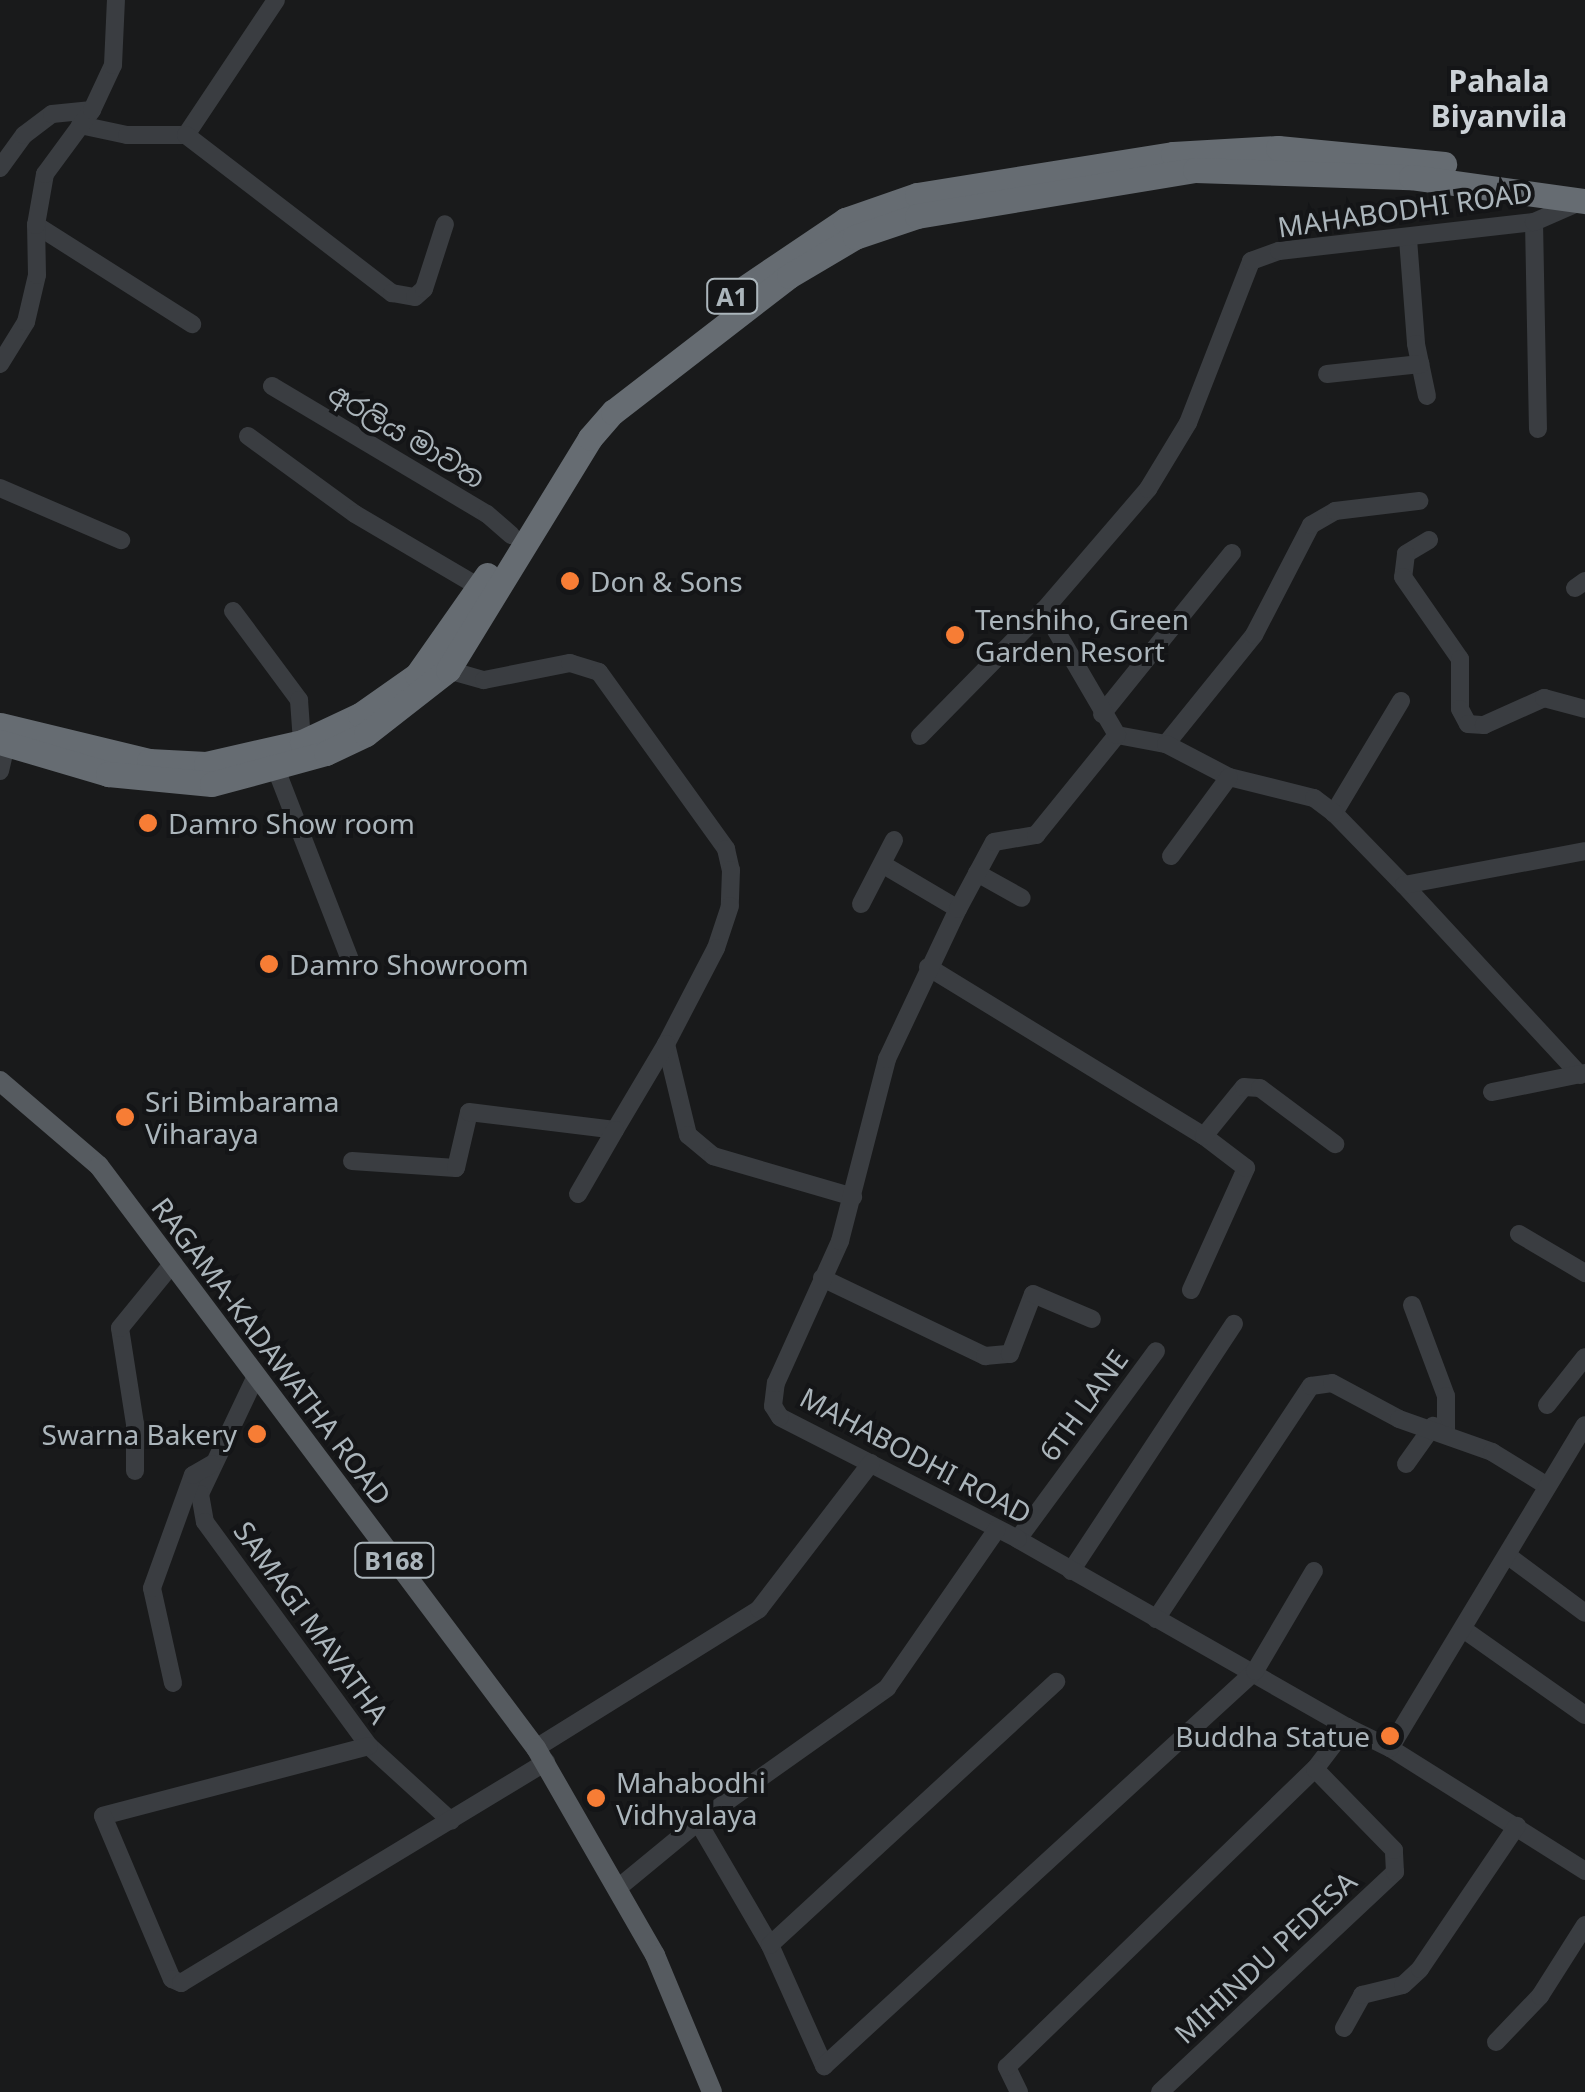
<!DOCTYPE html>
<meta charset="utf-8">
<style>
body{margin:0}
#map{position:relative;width:1585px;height:2092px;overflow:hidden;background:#191a1b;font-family:"Noto Sans","Noto Sans Sinhala",sans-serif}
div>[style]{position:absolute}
.minor>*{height:18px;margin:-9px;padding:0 9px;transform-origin:9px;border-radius:9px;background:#3a3d41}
.major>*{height:20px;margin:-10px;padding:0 10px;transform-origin:10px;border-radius:10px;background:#565b60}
.highway>*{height:25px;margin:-12.5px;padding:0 12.5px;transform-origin:12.5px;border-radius:12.5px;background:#666c72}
.dots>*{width:28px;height:28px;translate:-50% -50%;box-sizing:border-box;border:5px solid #141517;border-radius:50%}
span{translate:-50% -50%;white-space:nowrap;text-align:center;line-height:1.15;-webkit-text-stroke:8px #141517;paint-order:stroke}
.shield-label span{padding:2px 8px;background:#141517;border:2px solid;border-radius:8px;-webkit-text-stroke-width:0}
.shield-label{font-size:25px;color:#abb5bb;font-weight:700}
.street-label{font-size:28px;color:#abb5bb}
.poi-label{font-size:28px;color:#abb5bb}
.left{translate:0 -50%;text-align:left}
.right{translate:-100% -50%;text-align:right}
.neighbourhood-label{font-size:30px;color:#ccd2d7;font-weight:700}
</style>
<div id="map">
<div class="minor">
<div style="left:80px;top:125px;width:48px;rotate:12deg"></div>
<div style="left:127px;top:135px;width:59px"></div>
<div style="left:186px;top:135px;width:162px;rotate:-56.3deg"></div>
<div style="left:186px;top:135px;width:260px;rotate:37.5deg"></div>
<div style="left:392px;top:293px;width:23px;rotate:10deg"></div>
<div style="left:415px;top:297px;width:12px;rotate:-42deg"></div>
<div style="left:424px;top:289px;width:68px;rotate:-72.1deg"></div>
<div style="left:0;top:168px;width:41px;rotate:-54deg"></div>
<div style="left:24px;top:135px;width:35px;rotate:-37deg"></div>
<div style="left:52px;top:114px;width:40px;rotate:-5.7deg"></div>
<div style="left:1534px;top:222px;width:207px;rotate:88.9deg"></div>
<div style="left:36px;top:225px;width:185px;rotate:32.4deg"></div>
<div style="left:1408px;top:239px;width:105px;rotate:85.6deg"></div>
<div style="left:1416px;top:344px;width:53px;rotate:78.1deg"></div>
<div style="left:0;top:364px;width:49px;rotate:-58.2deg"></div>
<div style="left:26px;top:322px;width:48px;rotate:-76.8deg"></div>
<div style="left:37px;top:275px;width:50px;rotate:-91.1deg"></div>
<div style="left:36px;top:225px;width:52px;rotate:-80deg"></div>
<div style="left:45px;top:174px;width:79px;rotate:-53.7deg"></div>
<div style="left:92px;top:110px;width:50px;rotate:-65deg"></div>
<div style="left:113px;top:65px;width:65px;rotate:-87.4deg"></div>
<div style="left:1327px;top:374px;width:94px;rotate:-6.1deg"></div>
<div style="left:272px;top:386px;width:250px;rotate:30.8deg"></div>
<div style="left:487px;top:514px;width:32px;rotate:41deg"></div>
<div style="left:248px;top:436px;width:132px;rotate:36.1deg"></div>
<div style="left:355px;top:514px;width:144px;rotate:30.5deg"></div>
<div style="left:0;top:488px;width:132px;rotate:23.3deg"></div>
<div style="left:1429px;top:540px;width:27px;rotate:149deg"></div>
<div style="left:1406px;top:554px;width:23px;rotate:97deg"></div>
<div style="left:1403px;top:577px;width:100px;rotate:55.2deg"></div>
<div style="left:1460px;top:659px;width:50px;rotate:90deg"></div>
<div style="left:1460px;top:709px;width:17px;rotate:62deg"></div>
<div style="left:1468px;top:724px;width:16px;rotate:4deg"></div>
<div style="left:1484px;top:725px;width:66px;rotate:-24.2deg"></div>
<div style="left:1544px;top:698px;width:42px;rotate:15deg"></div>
<div style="left:1575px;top:588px;width:12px;rotate:-35deg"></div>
<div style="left:233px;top:611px;width:111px;rotate:53.4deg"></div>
<div style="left:299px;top:700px;width:42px;rotate:85.9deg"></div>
<div style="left:448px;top:670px;width:37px;rotate:16deg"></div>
<div style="left:484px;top:680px;width:88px;rotate:-11.2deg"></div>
<div style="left:570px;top:663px;width:30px;rotate:17deg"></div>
<div style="left:599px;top:672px;width:218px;rotate:54.3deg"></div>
<div style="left:726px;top:849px;width:22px;rotate:77deg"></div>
<div style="left:731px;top:870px;width:36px;rotate:92deg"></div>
<div style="left:730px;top:906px;width:44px;rotate:108.4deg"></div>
<div style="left:716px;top:948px;width:108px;rotate:117.5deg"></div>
<div style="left:666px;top:1044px;width:94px;rotate:76.4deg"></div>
<div style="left:688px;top:1135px;width:33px;rotate:40deg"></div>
<div style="left:713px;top:1156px;width:146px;rotate:16.3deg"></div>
<div style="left:1401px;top:701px;width:131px;rotate:120.9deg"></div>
<div style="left:1334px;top:813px;width:100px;rotate:45.8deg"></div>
<div style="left:1102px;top:714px;width:207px;rotate:-51.1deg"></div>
<div style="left:1117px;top:735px;width:50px;rotate:10.4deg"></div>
<div style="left:1166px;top:744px;width:140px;rotate:-51.1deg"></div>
<div style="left:1254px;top:635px;width:124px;rotate:-62.6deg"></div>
<div style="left:1311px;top:525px;width:28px;rotate:-30deg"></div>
<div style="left:1335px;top:511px;width:85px;rotate:-6.8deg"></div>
<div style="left:920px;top:736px;width:177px;rotate:-45.5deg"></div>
<div style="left:1166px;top:744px;width:71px;rotate:27.6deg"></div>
<div style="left:1229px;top:777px;width:88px;rotate:13.9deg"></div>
<div style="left:1314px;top:798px;width:25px;rotate:37deg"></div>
<div style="left:276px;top:769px;width:213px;rotate:68.8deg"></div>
<div style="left:0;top:771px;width:39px;rotate:-77deg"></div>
<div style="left:1171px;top:856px;width:98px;rotate:-53.7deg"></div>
<div style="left:882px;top:864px;width:88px;rotate:30.6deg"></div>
<div style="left:977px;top:873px;width:51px;rotate:29.1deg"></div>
<div style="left:861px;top:904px;width:72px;rotate:-62.7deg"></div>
<div style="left:928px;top:967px;width:324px;rotate:31.5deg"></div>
<div style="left:1580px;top:1075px;width:259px;rotate:-132.8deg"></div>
<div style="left:1404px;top:885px;width:184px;rotate:-10.6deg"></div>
<div style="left:1492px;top:1092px;width:95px;rotate:-11.5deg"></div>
<div style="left:352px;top:1161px;width:104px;rotate:3.9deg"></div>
<div style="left:456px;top:1168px;width:57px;rotate:-76.9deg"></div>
<div style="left:469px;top:1112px;width:147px;rotate:7deg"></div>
<div style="left:615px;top:1130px;width:100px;rotate:-59.3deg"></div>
<div style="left:578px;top:1194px;width:74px;rotate:-60deg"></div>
<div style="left:1519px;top:1234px;width:77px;rotate:30.6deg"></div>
<div style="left:822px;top:1278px;width:181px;rotate:25.6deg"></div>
<div style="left:985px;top:1356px;width:25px;rotate:-5deg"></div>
<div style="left:1010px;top:1354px;width:64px;rotate:-69deg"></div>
<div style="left:1033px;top:1294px;width:64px;rotate:23deg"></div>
<div style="left:1191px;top:1290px;width:134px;rotate:-65.7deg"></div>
<div style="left:1246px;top:1168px;width:53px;rotate:-142.7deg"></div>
<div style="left:1204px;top:1136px;width:63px;rotate:-50.8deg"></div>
<div style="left:1244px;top:1087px;width:16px;rotate:4deg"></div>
<div style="left:1260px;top:1088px;width:94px;rotate:36.7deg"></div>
<div style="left:1412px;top:1305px;width:97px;rotate:69.5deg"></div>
<div style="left:1446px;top:1396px;width:38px;rotate:90deg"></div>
<div style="left:256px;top:1376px;width:131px;rotate:115.4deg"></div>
<div style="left:200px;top:1494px;width:28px;rotate:80deg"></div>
<div style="left:205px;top:1522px;width:278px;rotate:53.8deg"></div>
<div style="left:369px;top:1746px;width:111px;rotate:42.4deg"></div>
<div style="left:1547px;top:1405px;width:61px;rotate:-51.6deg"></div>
<div style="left:1406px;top:1464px;width:47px;rotate:-54.6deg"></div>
<div style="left:135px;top:1471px;width:47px;rotate:-90deg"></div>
<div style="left:135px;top:1424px;width:97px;rotate:-98.9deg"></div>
<div style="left:120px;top:1328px;width:84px;rotate:-50.8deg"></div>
<div style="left:1018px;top:1539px;width:233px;rotate:-53.7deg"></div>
<div style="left:1507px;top:1555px;width:97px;rotate:36.6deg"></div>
<div style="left:1071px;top:1571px;width:296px;rotate:-56.6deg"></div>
<div style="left:1156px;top:1619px;width:280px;rotate:-56.4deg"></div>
<div style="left:1311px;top:1386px;width:21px;rotate:-8deg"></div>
<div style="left:1332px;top:1383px;width:76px;rotate:28.2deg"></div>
<div style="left:1399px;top:1419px;width:99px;rotate:19.5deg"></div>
<div style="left:1492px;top:1452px;width:61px;rotate:31.6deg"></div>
<div style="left:1463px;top:1629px;width:149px;rotate:35.2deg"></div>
<div style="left:173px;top:1683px;width:97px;rotate:-102.5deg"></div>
<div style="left:152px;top:1588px;width:120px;rotate:-70.1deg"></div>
<div style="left:193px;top:1475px;width:22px;rotate:-30deg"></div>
<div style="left:1347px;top:1727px;width:379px;rotate:-150.3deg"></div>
<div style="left:1018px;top:1539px;width:267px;rotate:-152.9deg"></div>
<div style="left:780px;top:1417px;width:13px;rotate:-122deg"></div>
<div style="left:773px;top:1406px;width:23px;rotate:-83deg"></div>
<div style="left:776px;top:1383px;width:156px;rotate:-65.7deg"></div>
<div style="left:840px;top:1241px;width:188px;rotate:-75.5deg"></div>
<div style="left:887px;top:1059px;width:166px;rotate:-64.7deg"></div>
<div style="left:958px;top:909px;width:76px;rotate:-61.8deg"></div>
<div style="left:994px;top:842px;width:43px;rotate:-9.5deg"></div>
<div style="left:1036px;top:835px;width:129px;rotate:-51deg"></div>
<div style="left:1117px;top:735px;width:145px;rotate:-120.3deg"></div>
<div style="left:1044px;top:610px;width:160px;rotate:-49.3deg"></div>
<div style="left:1148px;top:489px;width:77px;rotate:-58.8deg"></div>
<div style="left:1188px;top:423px;width:174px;rotate:-68.7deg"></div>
<div style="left:1251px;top:261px;width:30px;rotate:-20deg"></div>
<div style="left:1279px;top:251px;width:257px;rotate:-6.5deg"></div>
<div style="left:1534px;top:222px;width:52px;rotate:-23.6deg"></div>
<div style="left:369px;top:1746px;width:275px;rotate:165.3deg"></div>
<div style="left:103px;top:1816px;width:177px;rotate:67.1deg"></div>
<div style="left:172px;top:1979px;width:10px;rotate:24deg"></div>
<div style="left:181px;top:1983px;width:427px;rotate:-31.2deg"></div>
<div style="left:536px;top:1748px;width:263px;rotate:-31.9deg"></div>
<div style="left:759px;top:1609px;width:184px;rotate:-52.5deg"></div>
<div style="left:1390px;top:1748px;width:231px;rotate:32.2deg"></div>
<div style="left:698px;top:1822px;width:143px;rotate:59.7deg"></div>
<div style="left:770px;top:1945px;width:133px;rotate:65.9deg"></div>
<div style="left:824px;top:2066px;width:585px;rotate:-42.5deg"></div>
<div style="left:1255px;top:1671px;width:116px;rotate:-59.5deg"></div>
<div style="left:618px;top:1888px;width:104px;rotate:-39.5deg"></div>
<div style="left:698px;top:1822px;width:232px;rotate:-35.3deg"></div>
<div style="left:887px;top:1688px;width:193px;rotate:-55.3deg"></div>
<div style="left:770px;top:1945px;width:389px;rotate:-42.6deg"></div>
<div style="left:1344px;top:2028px;width:38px;rotate:-61deg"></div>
<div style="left:1362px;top:1995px;width:42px;rotate:-13.7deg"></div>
<div style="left:1403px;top:1985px;width:23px;rotate:-43deg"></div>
<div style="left:1420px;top:1969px;width:173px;rotate:-55.9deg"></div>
<div style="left:1496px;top:2042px;width:64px;rotate:-46.3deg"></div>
<div style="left:1540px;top:1996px;width:84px;rotate:-57.6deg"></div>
<div style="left:1019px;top:2092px;width:28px;rotate:-116deg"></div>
<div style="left:1007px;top:2067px;width:429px;rotate:-44.1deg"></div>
<div style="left:1315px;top:1769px;width:53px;rotate:-52.7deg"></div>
<div style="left:1347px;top:1727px;width:48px;rotate:26deg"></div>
<div style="left:1390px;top:1748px;width:377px;rotate:-58.9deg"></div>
<div style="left:1160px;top:2092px;width:322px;rotate:-43.1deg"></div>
<div style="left:1395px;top:1872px;width:22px;rotate:-93deg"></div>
<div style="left:1394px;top:1850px;width:113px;rotate:-134.3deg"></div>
</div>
<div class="major">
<div style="left:0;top:1081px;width:130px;rotate:40.6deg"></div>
<div style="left:99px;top:1166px;width:728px;rotate:53.1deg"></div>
<div style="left:536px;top:1748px;width:239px;rotate:60.1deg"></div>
<div style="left:655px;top:1955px;width:148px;rotate:67.4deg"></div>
</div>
<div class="highway">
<div style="left:731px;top:297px;width:138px;rotate:-34deg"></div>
<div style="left:845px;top:220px;width:76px;rotate:-19.1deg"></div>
<div style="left:917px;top:195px;width:259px;rotate:-9.1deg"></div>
<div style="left:1173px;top:154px;width:105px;rotate:-3.3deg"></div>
<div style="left:1278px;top:148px;width:167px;rotate:5.5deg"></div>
<div style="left:0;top:725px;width:153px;rotate:13.6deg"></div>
<div style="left:149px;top:761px;width:57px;rotate:3deg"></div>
<div style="left:206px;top:764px;width:98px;rotate:-12.9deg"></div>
<div style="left:302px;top:742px;width:64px;rotate:-25deg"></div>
<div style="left:360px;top:715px;width:70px;rotate:-35.1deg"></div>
<div style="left:417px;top:675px;width:122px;rotate:-55deg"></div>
<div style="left:0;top:742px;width:113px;rotate:16.5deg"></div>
<div style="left:108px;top:774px;width:104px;rotate:5.5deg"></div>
<div style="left:212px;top:784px;width:118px;rotate:-15.2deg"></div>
<div style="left:326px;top:753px;width:44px;rotate:-25.4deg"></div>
<div style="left:366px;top:734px;width:104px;rotate:-38deg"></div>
<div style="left:448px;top:670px;width:272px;rotate:-58.5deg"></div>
<div style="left:590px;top:438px;width:35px;rotate:-49deg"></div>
<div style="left:613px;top:412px;width:222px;rotate:-37.7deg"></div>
<div style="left:789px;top:276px;width:77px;rotate:-30.6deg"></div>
<div style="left:855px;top:237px;width:65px;rotate:-18.7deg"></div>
<div style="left:917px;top:216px;width:282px;rotate:-9.4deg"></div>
<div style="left:1195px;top:170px;width:216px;rotate:1.9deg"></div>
<div style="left:1411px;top:177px;width:176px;rotate:7.9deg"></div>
</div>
<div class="dots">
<div style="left:570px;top:581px;background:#f77d35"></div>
<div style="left:955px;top:635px;background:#f77d35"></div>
<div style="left:148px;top:823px;background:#f77d35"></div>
<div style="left:269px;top:964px;background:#f77d35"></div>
<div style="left:125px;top:1117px;background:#f77d35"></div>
<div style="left:257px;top:1434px;background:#f77d35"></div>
<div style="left:1390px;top:1736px;background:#f77d35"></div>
<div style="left:596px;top:1798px;background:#f77d35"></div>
</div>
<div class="shield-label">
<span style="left:732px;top:296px">A1</span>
<span style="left:394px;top:1560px">B168</span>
</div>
<div class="street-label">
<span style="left:1405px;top:209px;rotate:-8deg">MAHABODHI ROAD</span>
<span style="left:407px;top:435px;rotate:31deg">අරලිය මාවත</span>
<span style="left:272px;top:1351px;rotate:53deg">RAGAMA-KADAWATHA ROAD</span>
<span style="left:1083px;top:1405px;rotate:-54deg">6TH LANE</span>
<span style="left:916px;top:1455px;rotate:28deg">MAHABODHI ROAD</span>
<span style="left:312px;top:1622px;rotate:54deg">SAMAGI MAVATHA</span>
<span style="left:1265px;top:1957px;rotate:-43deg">MIHINDU PEDESA</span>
</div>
<div class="poi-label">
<span class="left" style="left:590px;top:581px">Don &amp; Sons</span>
<span class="left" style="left:975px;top:635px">Tenshiho, Green<br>Garden Resort</span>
<span class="left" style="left:168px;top:823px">Damro Show room</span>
<span class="left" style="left:289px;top:964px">Damro Showroom</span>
<span class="left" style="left:145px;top:1117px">Sri Bimbarama<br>Viharaya</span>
<span class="right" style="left:237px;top:1434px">Swarna Bakery</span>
<span class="right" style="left:1370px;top:1736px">Buddha Statue</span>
<span class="left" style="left:616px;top:1798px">Mahabodhi<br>Vidhyalaya</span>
</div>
<div class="neighbourhood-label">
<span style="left:1499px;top:98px">Pahala<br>Biyanvila</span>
</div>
</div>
